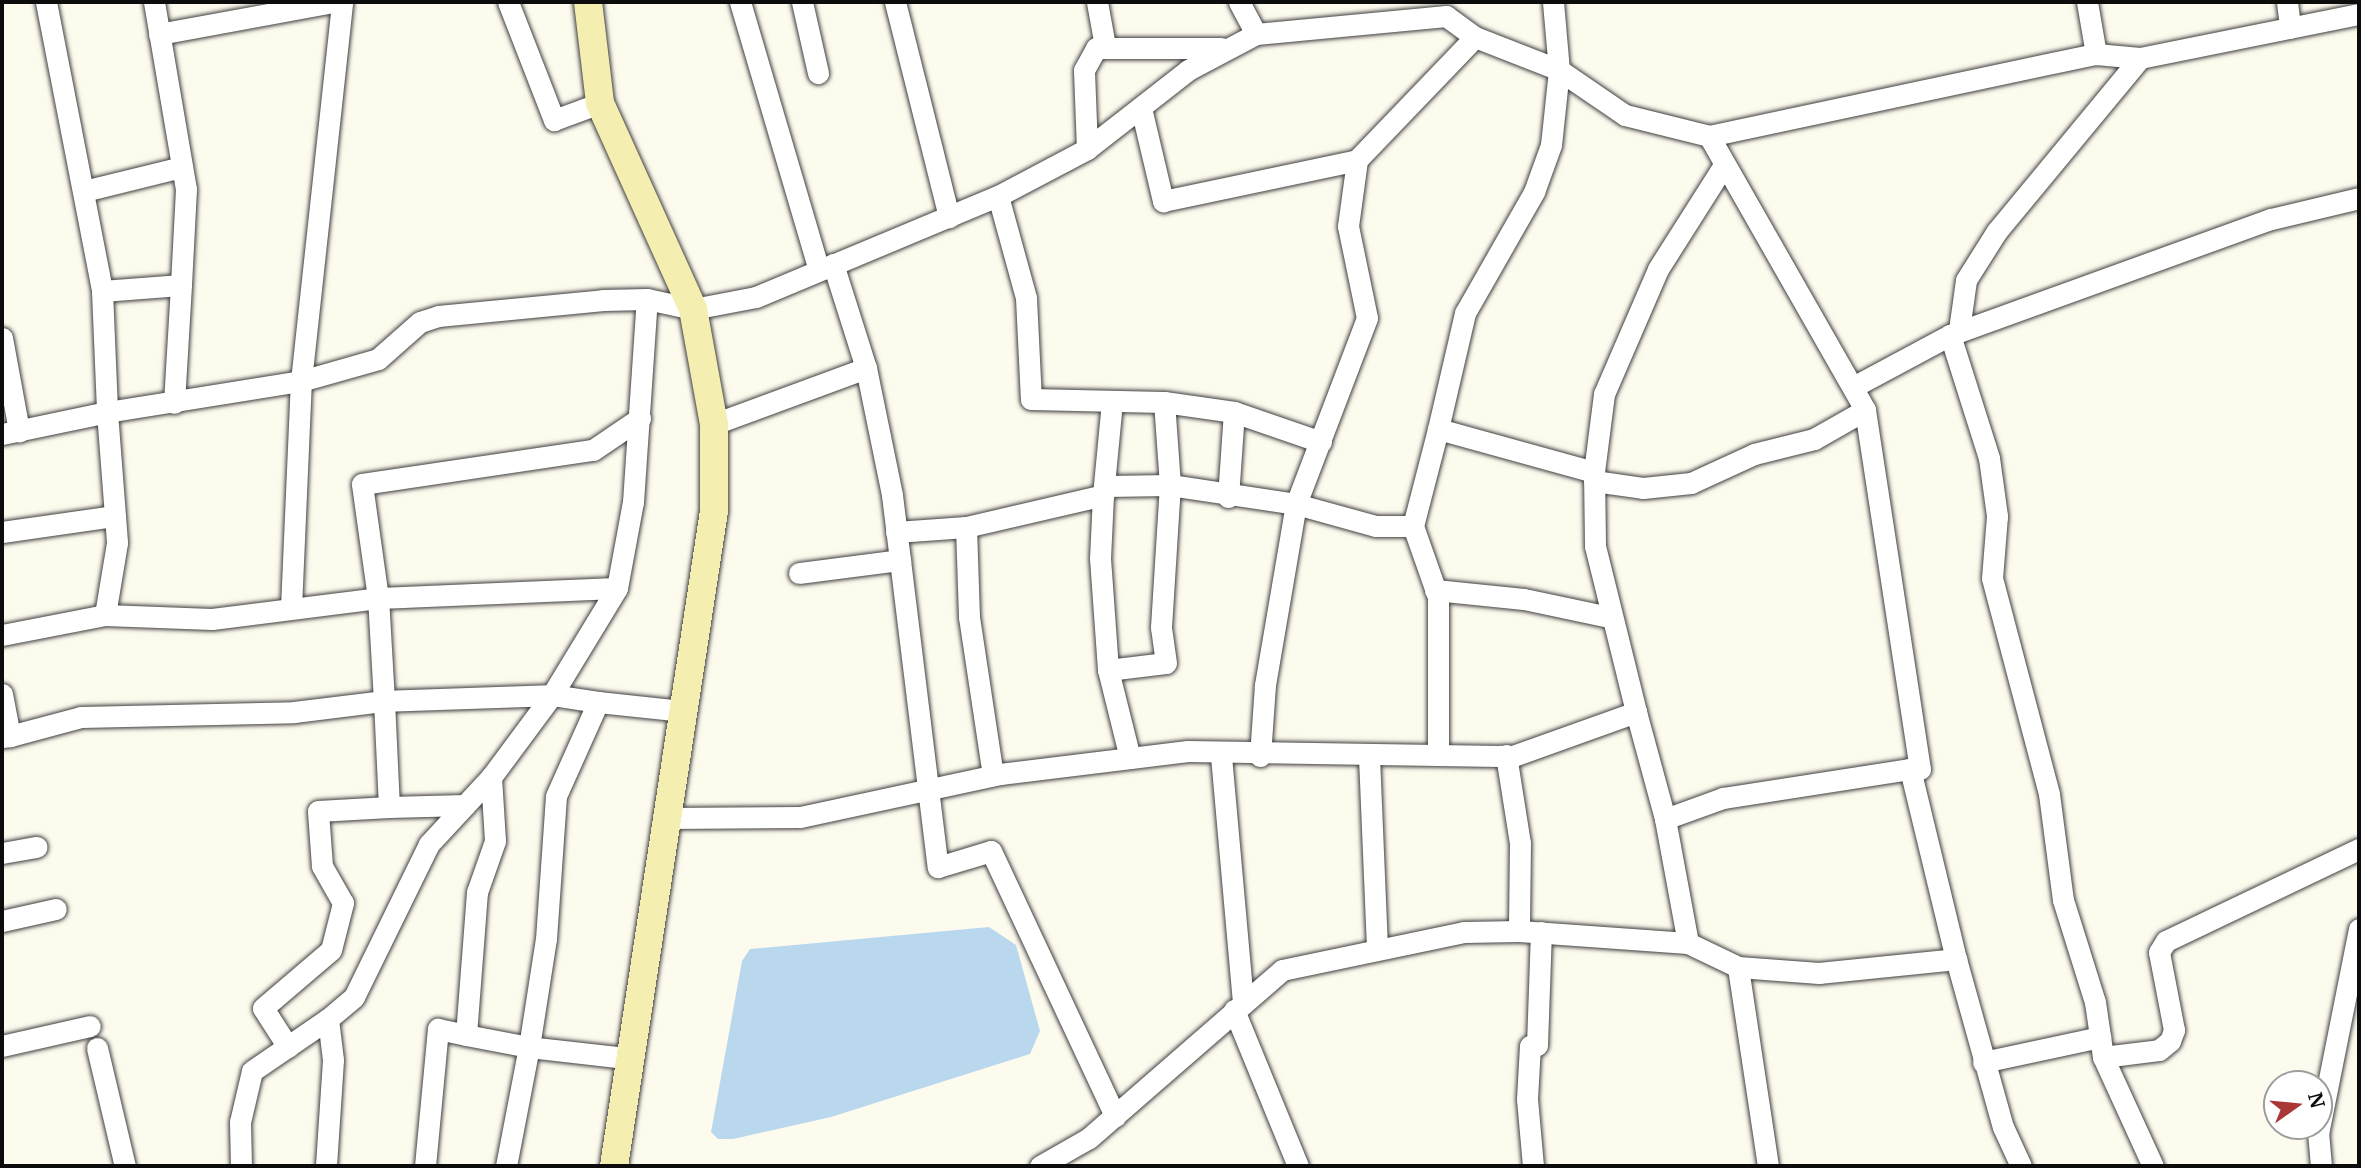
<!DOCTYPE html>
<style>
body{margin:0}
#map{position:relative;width:2361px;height:1168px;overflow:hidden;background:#fdfaee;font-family:Merriweather,serif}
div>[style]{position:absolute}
.water>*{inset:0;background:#b9d8ee}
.roads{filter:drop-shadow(0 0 2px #3f3f3f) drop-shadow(0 0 2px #3f3f3f)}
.street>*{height:21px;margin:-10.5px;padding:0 10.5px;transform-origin:10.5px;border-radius:10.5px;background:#fff}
.secondary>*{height:28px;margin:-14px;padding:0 14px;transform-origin:14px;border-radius:14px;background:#f4efb1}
span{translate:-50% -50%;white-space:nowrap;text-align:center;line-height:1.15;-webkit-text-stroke:7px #fff;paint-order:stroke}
.frame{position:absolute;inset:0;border:4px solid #0c0c0c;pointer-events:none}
.north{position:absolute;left:2263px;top:1070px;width:70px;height:70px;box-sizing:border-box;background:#fff;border:2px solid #9e9e9e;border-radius:50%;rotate:75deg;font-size:19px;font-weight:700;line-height:28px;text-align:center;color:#0c0c0c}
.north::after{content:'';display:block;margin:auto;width:24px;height:32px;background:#a93738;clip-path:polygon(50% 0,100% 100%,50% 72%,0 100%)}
</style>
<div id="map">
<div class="water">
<div style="clip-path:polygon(989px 927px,1016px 945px,1040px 1031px,1030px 1054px,831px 1117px,733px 1139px,718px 1139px,711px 1132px,742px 961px,750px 949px)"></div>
</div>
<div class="roads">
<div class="street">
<div style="left:46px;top:2px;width:294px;rotate:79deg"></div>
<div style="left:102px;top:291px;width:121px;rotate:87.6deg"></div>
<div style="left:107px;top:412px;width:196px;rotate:-9.1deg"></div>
<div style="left:301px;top:381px;width:80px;rotate:-15.9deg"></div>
<div style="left:378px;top:359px;width:56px;rotate:-41.4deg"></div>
<div style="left:420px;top:322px;width:19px;rotate:-18deg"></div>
<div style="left:438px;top:316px;width:166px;rotate:-5.5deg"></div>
<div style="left:603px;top:300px;width:44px;rotate:-1.3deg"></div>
<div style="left:647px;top:299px;width:47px;rotate:12.3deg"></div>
<div style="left:693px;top:309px;width:64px;rotate:-10.8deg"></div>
<div style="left:756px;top:297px;width:262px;rotate:-22.7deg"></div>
<div style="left:998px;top:196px;width:101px;rotate:-27.8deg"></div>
<div style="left:1087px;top:149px;width:128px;rotate:-38deg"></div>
<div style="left:1188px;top:70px;width:77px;rotate:-27.9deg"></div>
<div style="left:1256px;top:34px;width:191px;rotate:-5.4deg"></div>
<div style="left:1446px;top:16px;width:36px;rotate:36deg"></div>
<div style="left:1475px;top:37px;width:90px;rotate:21.4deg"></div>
<div style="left:1559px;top:70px;width:80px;rotate:34.3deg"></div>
<div style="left:1625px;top:115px;width:87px;rotate:14deg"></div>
<div style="left:1709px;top:136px;width:396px;rotate:-12deg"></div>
<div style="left:2096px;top:54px;width:44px;rotate:5.2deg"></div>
<div style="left:2140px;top:58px;width:223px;rotate:-11.4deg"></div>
<div style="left:154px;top:2px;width:190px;rotate:80.3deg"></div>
<div style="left:186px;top:189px;width:96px;rotate:93deg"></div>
<div style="left:508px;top:2px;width:127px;rotate:68.7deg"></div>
<div style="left:554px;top:120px;width:49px;rotate:-20.3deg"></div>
<div style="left:740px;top:2px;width:279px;rotate:73.6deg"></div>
<div style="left:802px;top:2px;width:73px;rotate:77.3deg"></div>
<div style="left:895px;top:2px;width:222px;rotate:75.9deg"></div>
<div style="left:1097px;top:2px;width:45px;rotate:79.7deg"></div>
<div style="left:1239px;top:2px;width:36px;rotate:62deg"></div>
<div style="left:1553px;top:2px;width:68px;rotate:85deg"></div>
<div style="left:1559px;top:70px;width:75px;rotate:96.1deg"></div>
<div style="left:1551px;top:145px;width:50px;rotate:109.9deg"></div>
<div style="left:1534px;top:192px;width:139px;rotate:119.7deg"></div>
<div style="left:1465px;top:313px;width:119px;rotate:103.1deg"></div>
<div style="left:1438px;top:429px;width:162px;rotate:15.4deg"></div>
<div style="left:1594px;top:472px;width:74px;rotate:89.2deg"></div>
<div style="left:1595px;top:546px;width:171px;rotate:76.1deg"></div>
<div style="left:2087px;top:2px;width:53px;rotate:80.2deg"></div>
<div style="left:2287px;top:2px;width:26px;rotate:83deg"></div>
<div style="left:159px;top:34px;width:178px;rotate:-10.4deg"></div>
<div style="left:1141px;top:108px;width:96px;rotate:76.7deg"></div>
<div style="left:1163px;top:201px;width:198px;rotate:-11.9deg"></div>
<div style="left:1709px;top:136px;width:315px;rotate:60.3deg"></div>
<div style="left:1865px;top:410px;width:363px;rotate:81.3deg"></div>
<div style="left:1920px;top:769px;width:10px;rotate:180deg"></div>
<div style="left:1087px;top:149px;width:79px;rotate:-92.2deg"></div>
<div style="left:1084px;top:70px;width:25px;rotate:-61deg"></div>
<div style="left:1096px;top:48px;width:125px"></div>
<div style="left:84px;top:191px;width:101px;rotate:-13.8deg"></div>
<div style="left:998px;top:196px;width:106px;rotate:74.6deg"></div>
<div style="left:1026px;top:298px;width:101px;rotate:87.2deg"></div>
<div style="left:1031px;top:399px;width:133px;rotate:1.3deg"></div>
<div style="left:833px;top:264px;width:109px;rotate:72.4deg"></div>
<div style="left:866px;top:368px;width:130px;rotate:78.4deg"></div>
<div style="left:892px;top:495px;width:375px;rotate:83deg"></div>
<div style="left:938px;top:867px;width:55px;rotate:-16.8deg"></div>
<div style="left:991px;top:851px;width:293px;rotate:64.9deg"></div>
<div style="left:102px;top:291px;width:79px;rotate:-4.3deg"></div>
<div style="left:181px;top:285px;width:118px;rotate:93.4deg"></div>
<div style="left:1959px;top:330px;width:50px;rotate:-82deg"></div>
<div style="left:1966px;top:280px;width:58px;rotate:-57.7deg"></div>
<div style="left:1997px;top:231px;width:224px;rotate:-50.4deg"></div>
<div style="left:1950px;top:335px;width:341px;rotate:-19.9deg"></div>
<div style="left:2271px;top:219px;width:90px;rotate:-13.4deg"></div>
<div style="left:2px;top:338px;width:95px;rotate:79.6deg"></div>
<div style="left:1853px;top:387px;width:110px;rotate:-28.2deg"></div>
<div style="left:1950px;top:335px;width:129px;rotate:72.4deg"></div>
<div style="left:1989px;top:458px;width:59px;rotate:82.1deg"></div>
<div style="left:1997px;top:516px;width:62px;rotate:94.6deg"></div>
<div style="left:1992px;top:578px;width:223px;rotate:75.2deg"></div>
<div style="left:2049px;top:794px;width:107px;rotate:82.5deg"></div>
<div style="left:2063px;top:900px;width:107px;rotate:72.6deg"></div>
<div style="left:2095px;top:1002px;width:56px;rotate:81.7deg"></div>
<div style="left:2103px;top:1057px;width:120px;rotate:65.4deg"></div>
<div style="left:714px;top:424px;width:162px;rotate:-20.2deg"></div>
<div style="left:2px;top:434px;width:107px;rotate:-11.8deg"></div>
<div style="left:107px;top:412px;width:131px;rotate:85.6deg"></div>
<div style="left:117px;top:543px;width:73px;rotate:99.5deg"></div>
<div style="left:1594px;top:472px;width:79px;rotate:-82.7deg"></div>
<div style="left:1604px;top:394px;width:136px;rotate:-66.6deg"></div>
<div style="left:1658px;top:269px;width:123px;rotate:-57.6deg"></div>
<div style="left:1594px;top:481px;width:49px;rotate:8.1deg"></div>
<div style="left:1643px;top:488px;width:48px;rotate:-5.9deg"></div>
<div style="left:1691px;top:483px;width:69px;rotate:-24.7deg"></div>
<div style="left:1754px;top:454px;width:62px;rotate:-14deg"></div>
<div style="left:1814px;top:439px;width:59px;rotate:-29.6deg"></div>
<div style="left:1106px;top:486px;width:64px;rotate:-0.9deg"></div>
<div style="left:1170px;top:485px;width:83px;rotate:-94.1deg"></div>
<div style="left:1164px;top:402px;width:71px;rotate:8.1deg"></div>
<div style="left:1234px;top:412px;width:92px;rotate:19deg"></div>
<div style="left:1103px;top:495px;width:63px;rotate:92.7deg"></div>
<div style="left:1100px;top:558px;width:112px;rotate:85.9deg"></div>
<div style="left:1228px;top:497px;width:85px;rotate:-86deg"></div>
<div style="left:966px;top:527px;width:90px;rotate:88.1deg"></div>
<div style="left:969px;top:617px;width:160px;rotate:81.4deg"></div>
<div style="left:2px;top:532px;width:114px;rotate:-8.1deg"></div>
<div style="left:896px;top:532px;width:70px;rotate:-4.1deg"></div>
<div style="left:966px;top:527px;width:141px;rotate:-13.1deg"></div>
<div style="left:1103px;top:495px;width:94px;rotate:-84.5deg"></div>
<div style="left:799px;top:573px;width:102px;rotate:-7.3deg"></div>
<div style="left:1435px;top:590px;width:89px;rotate:5.8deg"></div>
<div style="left:1524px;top:599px;width:87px;rotate:12deg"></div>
<div style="left:291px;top:608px;width:227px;rotate:-87.5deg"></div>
<div style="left:301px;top:381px;width:381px;rotate:-83.8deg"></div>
<div style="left:2px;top:635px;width:105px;rotate:-11deg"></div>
<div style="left:105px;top:615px;width:107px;rotate:2.1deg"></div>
<div style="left:212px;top:619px;width:167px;rotate:-7.2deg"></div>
<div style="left:378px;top:598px;width:115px;rotate:-98deg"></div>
<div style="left:362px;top:484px;width:233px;rotate:-8.4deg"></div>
<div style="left:593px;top:450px;width:57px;rotate:-34.2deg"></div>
<div style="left:2px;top:694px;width:43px;rotate:79.2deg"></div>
<div style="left:10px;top:736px;width:8px;rotate:173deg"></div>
<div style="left:598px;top:702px;width:84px;rotate:6.1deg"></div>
<div style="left:10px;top:736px;width:73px;rotate:-15deg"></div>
<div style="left:81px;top:717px;width:213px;rotate:-1.3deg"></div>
<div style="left:294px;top:712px;width:91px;rotate:-7deg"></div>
<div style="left:384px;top:701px;width:103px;rotate:-93.3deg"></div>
<div style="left:378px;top:598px;width:239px;rotate:-2.4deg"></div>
<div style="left:1438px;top:754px;width:157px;rotate:-90deg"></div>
<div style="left:1438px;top:597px;width:75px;rotate:-109.4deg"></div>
<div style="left:1413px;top:526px;width:100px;rotate:-75.5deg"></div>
<div style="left:1506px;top:755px;width:89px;rotate:81deg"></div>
<div style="left:1520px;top:843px;width:88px;rotate:90.7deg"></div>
<div style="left:1221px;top:756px;width:247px;rotate:84.9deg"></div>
<div style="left:1260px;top:756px;width:71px;rotate:-86deg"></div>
<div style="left:1265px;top:685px;width:184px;rotate:-80.3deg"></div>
<div style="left:1296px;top:504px;width:199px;rotate:-69.1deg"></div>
<div style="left:1367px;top:318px;width:94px;rotate:-101.7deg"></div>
<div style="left:1348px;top:226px;width:67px;rotate:-82.2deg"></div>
<div style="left:1357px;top:160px;width:170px;rotate:-46.2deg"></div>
<div style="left:1369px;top:757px;width:192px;rotate:87.6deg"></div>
<div style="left:1130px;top:758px;width:91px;rotate:-104deg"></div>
<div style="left:1108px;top:670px;width:58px;rotate:-6.9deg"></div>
<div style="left:1166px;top:663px;width:36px;rotate:-98deg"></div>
<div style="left:1161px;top:627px;width:142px;rotate:-86.4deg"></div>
<div style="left:1170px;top:485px;width:127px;rotate:8.6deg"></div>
<div style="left:1296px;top:504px;width:83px;rotate:15.4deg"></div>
<div style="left:1376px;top:526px;width:37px"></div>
<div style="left:389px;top:807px;width:76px;rotate:-1.5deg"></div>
<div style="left:666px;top:818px;width:134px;rotate:-0.4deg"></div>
<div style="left:800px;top:817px;width:205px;rotate:-12.1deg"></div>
<div style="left:1000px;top:774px;width:189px;rotate:-7deg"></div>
<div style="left:1188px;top:751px;width:325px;rotate:0.9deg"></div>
<div style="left:1513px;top:756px;width:131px;rotate:-19.7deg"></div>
<div style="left:1636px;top:712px;width:111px;rotate:74.8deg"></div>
<div style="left:2px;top:853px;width:35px;rotate:-10deg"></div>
<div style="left:2px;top:921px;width:55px;rotate:-12.5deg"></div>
<div style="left:1688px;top:943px;width:126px;rotate:-100.5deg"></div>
<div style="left:1665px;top:819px;width:62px;rotate:-19.9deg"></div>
<div style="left:1723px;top:798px;width:189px;rotate:-8.8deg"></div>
<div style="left:1910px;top:769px;width:195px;rotate:76.4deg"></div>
<div style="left:1234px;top:1010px;width:169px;rotate:67.7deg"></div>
<div style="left:328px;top:1019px;width:34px;rotate:-40deg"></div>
<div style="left:354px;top:997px;width:170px;rotate:-63.9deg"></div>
<div style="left:429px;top:844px;width:91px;rotate:-47.2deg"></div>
<div style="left:2px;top:1046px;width:90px;rotate:-12.8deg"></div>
<div style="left:288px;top:1047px;width:46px;rotate:-122.7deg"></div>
<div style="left:263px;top:1008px;width:89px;rotate:-40.5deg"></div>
<div style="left:331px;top:950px;width:49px;rotate:-75.7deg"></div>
<div style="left:343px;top:903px;width:43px;rotate:-119.6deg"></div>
<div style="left:322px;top:866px;width:55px;rotate:-94.2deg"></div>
<div style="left:318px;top:811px;width:71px;rotate:-3.2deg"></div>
<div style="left:389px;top:807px;width:106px;rotate:-92.7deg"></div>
<div style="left:384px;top:701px;width:168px;rotate:-2deg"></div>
<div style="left:552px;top:695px;width:125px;rotate:-58.7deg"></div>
<div style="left:617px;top:588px;width:87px;rotate:-79.5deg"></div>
<div style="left:633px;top:502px;width:203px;rotate:-86.1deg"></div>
<div style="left:97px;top:1048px;width:121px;rotate:76.7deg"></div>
<div style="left:2103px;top:1057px;width:56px;rotate:-7.1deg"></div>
<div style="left:2159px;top:1050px;width:14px;rotate:-39deg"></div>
<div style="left:2170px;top:1041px;width:12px;rotate:-70deg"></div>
<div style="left:2174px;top:1030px;width:79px;rotate:-100.9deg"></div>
<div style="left:2159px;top:952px;width:13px;rotate:-58deg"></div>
<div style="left:2166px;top:941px;width:214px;rotate:-25.5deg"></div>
<div style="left:1983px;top:1062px;width:120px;rotate:-12.1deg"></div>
<div style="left:241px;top:1166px;width:44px;rotate:-91.3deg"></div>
<div style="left:240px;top:1122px;width:52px;rotate:-76.8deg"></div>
<div style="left:252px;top:1071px;width:92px;rotate:-34.4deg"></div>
<div style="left:328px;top:1019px;width:41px;rotate:83deg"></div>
<div style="left:333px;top:1060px;width:106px;rotate:93.8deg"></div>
<div style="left:425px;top:1166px;width:138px;rotate:-84.6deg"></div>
<div style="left:438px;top:1029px;width:29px;rotate:12deg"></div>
<div style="left:466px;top:1035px;width:64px;rotate:10.8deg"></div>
<div style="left:529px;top:1047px;width:109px;rotate:-81.1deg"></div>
<div style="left:546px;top:939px;width:143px;rotate:-86deg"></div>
<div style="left:556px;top:796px;width:103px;rotate:-65.9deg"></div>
<div style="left:598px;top:702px;width:47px;rotate:-171.3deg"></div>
<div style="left:552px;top:695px;width:102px;rotate:126.6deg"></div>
<div style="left:491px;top:777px;width:64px;rotate:86.4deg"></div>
<div style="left:495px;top:841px;width:54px;rotate:109.4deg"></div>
<div style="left:477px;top:892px;width:143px;rotate:94.4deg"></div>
<div style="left:506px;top:1166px;width:121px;rotate:-79.1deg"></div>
<div style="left:529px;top:1047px;width:98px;rotate:6.5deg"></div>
<div style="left:1040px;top:1166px;width:56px;rotate:-29.7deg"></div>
<div style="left:1089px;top:1138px;width:256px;rotate:-41deg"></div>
<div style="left:1282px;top:970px;width:186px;rotate:-11.8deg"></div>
<div style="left:1464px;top:932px;width:55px;rotate:-1deg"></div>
<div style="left:1519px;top:931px;width:169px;rotate:4.1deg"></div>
<div style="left:1688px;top:943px;width:55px;rotate:25.6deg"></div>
<div style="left:1533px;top:1166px;width:67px;rotate:-95.1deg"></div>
<div style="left:1527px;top:1099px;width:53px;rotate:-86.8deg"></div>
<div style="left:1530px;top:1046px;width:7px;rotate:-8deg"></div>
<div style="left:1537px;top:1045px;width:113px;rotate:-88deg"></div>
<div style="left:1768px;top:1166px;width:201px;rotate:-98.6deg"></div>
<div style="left:1738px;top:967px;width:81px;rotate:4.2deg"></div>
<div style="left:1819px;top:973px;width:138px;rotate:-5.8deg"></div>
<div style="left:1956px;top:959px;width:174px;rotate:74.4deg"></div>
<div style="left:2003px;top:1127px;width:43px;rotate:65.2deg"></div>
<div style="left:2321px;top:1166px;width:32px;rotate:-95deg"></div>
<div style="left:2318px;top:1134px;width:209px;rotate:-78.7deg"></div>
</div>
<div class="secondary">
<div style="left:588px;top:2px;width:102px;rotate:83.2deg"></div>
<div style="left:600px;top:103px;width:226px;rotate:65.7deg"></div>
<div style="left:693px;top:309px;width:117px;rotate:79.7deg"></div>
<div style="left:714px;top:424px;width:87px;rotate:90deg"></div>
<div style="left:714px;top:511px;width:663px;rotate:98.68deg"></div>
</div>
</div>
<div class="frame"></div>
<div class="north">N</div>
</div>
